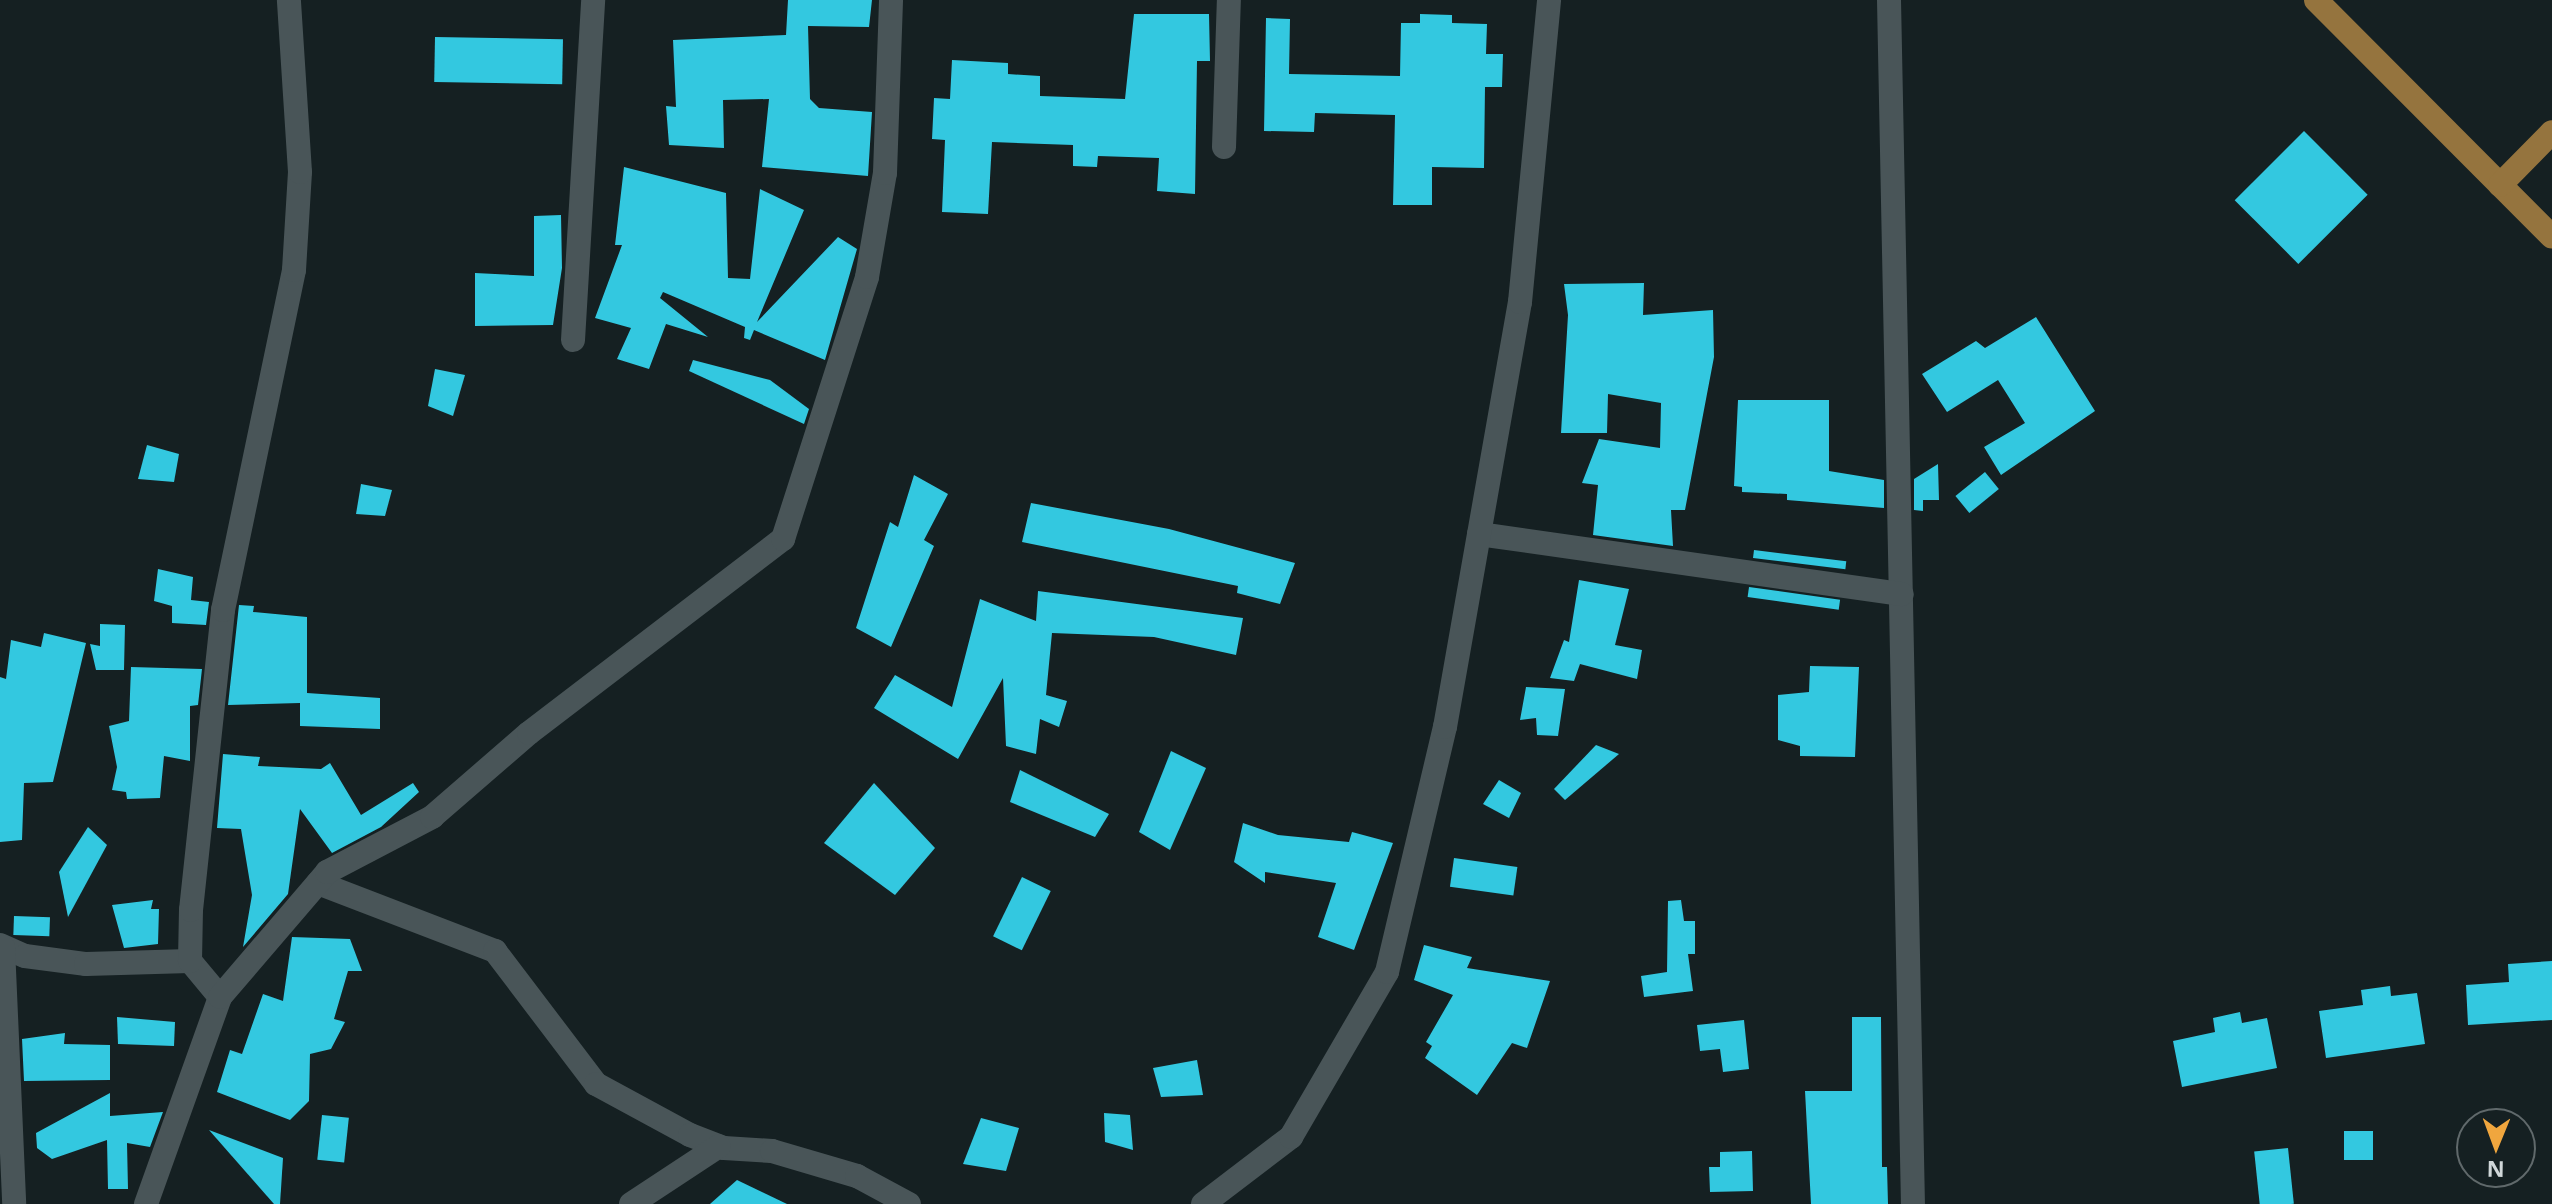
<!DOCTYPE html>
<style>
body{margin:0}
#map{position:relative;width:2552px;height:1204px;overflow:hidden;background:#152022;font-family:"Open Sans",sans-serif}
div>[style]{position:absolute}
.building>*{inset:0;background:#33c8e0;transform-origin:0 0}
.minor>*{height:24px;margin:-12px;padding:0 12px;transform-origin:12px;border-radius:12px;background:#495558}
.major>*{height:24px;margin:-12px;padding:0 12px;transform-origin:12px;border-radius:12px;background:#95743e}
span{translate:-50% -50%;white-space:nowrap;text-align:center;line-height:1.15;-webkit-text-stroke:8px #152022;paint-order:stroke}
.north{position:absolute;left:2456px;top:1108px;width:80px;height:80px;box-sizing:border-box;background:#152022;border:2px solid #60696b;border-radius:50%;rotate:181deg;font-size:22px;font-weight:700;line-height:32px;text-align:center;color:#d0d7d9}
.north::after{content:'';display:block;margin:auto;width:28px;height:36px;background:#f0a63e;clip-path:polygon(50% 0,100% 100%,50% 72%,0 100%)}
</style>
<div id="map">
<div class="building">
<div style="clip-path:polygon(788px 0,872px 0,869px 27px,808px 26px,810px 99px,819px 108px,872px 112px,868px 176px,762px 167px,769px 99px,723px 100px,724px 148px,669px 145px,666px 106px,676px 107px,673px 40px,786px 35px)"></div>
<div style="clip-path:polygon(1134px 14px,1209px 14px,1210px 61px,1197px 61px,1195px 194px,1157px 191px,1159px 158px,1098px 156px,1097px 167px,1073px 166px,1073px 145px,992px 142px,988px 214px,942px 212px,945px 140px,932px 139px,934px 98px,950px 99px,952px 60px,1008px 63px,1008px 74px,1040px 76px,1040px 96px,1125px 99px)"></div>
<div style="clip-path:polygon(1420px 14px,1452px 15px,1452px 23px,1487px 24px,1486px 54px,1503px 54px,1502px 87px,1485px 87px,1484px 168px,1432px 167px,1432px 205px,1393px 205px,1395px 115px,1315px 113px,1314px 132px,1264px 131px,1266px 18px,1290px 19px,1289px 74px,1400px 76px,1401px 23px,1420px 23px)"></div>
<div style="left:435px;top:37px;width:128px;height:45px;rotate:1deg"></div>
<div style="left:2304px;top:131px;width:90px;height:98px;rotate:45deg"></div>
<div style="clip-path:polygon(624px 167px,726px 193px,728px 278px,750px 279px,760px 189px,804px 210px,757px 322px,838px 237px,857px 249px,825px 360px,754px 330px,750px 340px,744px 338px,745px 327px,663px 292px,660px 298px,708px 337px,666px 324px,649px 369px,617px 359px,631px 328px,595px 318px,622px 245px,615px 245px)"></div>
<div style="clip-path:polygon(561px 215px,562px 268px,553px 325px,475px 326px,475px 273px,534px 276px,534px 216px)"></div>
<div style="clip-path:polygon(1644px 283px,1643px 315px,1713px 310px,1714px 357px,1685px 510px,1671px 510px,1673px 546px,1593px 535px,1598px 485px,1582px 483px,1599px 439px,1660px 448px,1661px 403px,1608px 394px,1607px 433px,1561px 433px,1568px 315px,1564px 284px)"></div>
<div style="clip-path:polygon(2036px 317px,2095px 411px,2001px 475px,1984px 447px,2025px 423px,1998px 380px,1947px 412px,1922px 374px,1976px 341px,1985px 348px)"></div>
<div style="clip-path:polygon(693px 360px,770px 380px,809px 409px,804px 424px,689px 371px)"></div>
<div style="clip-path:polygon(435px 369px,465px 375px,453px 416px,428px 406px)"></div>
<div style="clip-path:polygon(1738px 400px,1829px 400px,1829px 471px,1884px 480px,1884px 508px,1787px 500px,1787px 494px,1742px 492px,1742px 487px,1734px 486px)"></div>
<div style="clip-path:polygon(147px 445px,179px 454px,174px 482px,138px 479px)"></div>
<div style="clip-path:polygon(1938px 464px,1939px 500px,1923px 500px,1923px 511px,1914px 510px,1914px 479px)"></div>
<div style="left:1985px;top:472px;width:22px;height:38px;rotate:51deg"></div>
<div style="clip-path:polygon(914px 475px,948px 494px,924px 540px,934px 546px,891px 647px,856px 628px,890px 522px,898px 527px)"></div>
<div style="clip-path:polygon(361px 484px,392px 490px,385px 516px,356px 514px)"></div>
<div style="clip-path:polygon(1031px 503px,1169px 529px,1295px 563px,1280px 604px,1237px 593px,1238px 586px,1022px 542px)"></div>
<div style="left:1754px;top:550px;width:93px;height:8px;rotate:7deg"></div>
<div style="clip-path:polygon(158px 569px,193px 577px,191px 600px,209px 602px,206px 625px,172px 623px,172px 606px,154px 601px)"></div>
<div style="clip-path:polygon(1579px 580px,1629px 589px,1615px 645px,1642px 650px,1637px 679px,1580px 664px,1574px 681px,1550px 678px,1564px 640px,1569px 642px)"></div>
<div style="left:1749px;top:587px;width:92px;height:10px;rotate:8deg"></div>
<div style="clip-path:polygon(1038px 591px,1243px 618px,1236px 655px,1154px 637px,1052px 633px,1046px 695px,1067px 701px,1059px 727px,1040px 719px,1036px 754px,1006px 746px,1003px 678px,958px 759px,874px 708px,895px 675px,952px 707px,980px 599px,1036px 621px)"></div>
<div style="clip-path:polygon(239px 605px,254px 606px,253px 612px,307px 617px,307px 693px,380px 698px,380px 729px,300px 726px,300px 703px,228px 705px)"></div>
<div style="clip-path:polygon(100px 624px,125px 625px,124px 670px,96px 670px,90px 644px,100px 646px)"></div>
<div style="clip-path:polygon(44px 633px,86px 643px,53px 782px,24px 783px,22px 840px,0 842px,0 677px,6px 679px,11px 640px,41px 647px)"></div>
<div style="clip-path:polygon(1810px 666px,1859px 667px,1855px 757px,1800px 756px,1800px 746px,1778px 740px,1778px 695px,1809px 692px)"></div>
<div style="clip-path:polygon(131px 667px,202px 669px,198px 705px,190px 706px,190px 761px,164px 756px,160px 798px,127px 799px,126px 792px,112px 790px,117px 767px,109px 726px,129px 721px)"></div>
<div style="clip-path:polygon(1526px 687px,1565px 689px,1558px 736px,1537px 735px,1536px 718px,1520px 720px)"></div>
<div style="clip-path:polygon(1596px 745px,1619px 754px,1565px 800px,1554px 789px)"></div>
<div style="clip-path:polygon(1171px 751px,1206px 768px,1170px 850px,1139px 832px)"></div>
<div style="clip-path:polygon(223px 754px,260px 757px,258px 766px,321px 769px,330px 763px,361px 815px,413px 783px,419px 792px,381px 827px,332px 853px,300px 809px,288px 894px,243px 947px,252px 895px,241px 829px,217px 828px)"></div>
<div style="clip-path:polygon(1020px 770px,1109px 814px,1095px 837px,1010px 802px)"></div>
<div style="clip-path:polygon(1499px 780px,1521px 793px,1509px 818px,1483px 804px)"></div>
<div style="clip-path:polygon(874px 783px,935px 848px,895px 895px,824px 843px)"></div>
<div style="clip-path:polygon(1243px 823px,1278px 835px,1349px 842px,1352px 832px,1393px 843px,1354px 950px,1318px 937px,1336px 883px,1265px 872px,1265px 883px,1234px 862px)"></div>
<div style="clip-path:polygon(88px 827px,107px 845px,68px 917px,59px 872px)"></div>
<div style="left:1454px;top:858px;width:64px;height:29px;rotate:8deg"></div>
<div style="left:1022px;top:877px;width:32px;height:66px;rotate:26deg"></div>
<div style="clip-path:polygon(153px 900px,151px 909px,159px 909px,158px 944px,124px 948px,112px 905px)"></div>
<div style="clip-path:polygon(1681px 900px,1684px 921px,1695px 921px,1695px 954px,1688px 954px,1693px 991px,1644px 997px,1641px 976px,1667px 972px,1668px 901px)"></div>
<div style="left:14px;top:916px;width:36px;height:19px;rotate:2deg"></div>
<div style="clip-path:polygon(292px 937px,350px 939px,362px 971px,348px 971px,334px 1019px,345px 1022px,331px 1049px,310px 1054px,309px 1101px,290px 1120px,217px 1092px,230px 1050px,242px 1054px,263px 994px,283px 1001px)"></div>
<div style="clip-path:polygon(1424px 945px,1472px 957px,1467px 968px,1550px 981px,1527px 1048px,1512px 1043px,1477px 1095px,1425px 1058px,1432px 1046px,1426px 1042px,1453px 995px,1414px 980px)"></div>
<div style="clip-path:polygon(2552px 961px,2552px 1020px,2468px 1025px,2466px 985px,2509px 982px,2508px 964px)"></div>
<div style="clip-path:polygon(2390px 986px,2391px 996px,2417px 993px,2425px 1044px,2326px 1058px,2319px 1011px,2363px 1005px,2361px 990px)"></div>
<div style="clip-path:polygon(2240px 1012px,2242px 1023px,2267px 1018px,2277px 1068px,2182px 1087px,2173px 1041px,2215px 1032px,2213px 1018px)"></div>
<div style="clip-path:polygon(117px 1017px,175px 1022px,174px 1046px,118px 1044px)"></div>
<div style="clip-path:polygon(1852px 1017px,1881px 1017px,1882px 1167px,1887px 1167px,1888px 1204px,1811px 1204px,1805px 1091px,1852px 1091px)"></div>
<div style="clip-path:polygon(1744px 1020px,1749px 1069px,1723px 1072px,1720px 1049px,1700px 1051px,1697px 1025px)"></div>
<div style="clip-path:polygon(65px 1033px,64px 1044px,110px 1045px,110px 1080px,24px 1081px,22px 1039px)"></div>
<div style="clip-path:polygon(1197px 1060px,1203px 1095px,1161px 1097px,1153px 1068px)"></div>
<div style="clip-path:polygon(110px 1093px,110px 1116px,163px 1112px,150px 1147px,127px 1143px,128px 1189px,108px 1189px,107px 1140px,52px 1159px,37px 1148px,36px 1133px)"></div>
<div style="clip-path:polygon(1104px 1113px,1130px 1115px,1133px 1150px,1105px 1142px)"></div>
<div style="left:322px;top:1115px;width:27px;height:45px;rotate:6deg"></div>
<div style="clip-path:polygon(981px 1118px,1019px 1128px,1006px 1171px,963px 1164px)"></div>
<div style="clip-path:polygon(209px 1130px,283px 1158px,280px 1204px,274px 1204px)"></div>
<div style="left:2344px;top:1131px;width:29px;height:29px"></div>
<div style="left:2288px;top:1148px;width:56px;height:34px;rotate:84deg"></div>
<div style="clip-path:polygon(1752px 1151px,1753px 1191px,1710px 1192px,1709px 1167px,1720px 1167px,1720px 1152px)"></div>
<div style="clip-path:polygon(737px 1180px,787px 1204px,710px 1204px)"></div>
</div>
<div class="minor">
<div style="left:1889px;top:0;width:1204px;rotate:88.86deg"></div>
<div style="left:1224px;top:147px;width:147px;rotate:-88.1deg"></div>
<div style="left:573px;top:340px;width:341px;rotate:-86.6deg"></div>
<div style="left:1479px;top:534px;width:427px;rotate:8.1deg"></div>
<div style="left:318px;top:883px;width:190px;rotate:21deg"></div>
<div style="left:495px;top:951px;width:167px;rotate:52.8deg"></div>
<div style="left:596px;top:1084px;width:107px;rotate:28.5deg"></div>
<div style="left:690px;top:1135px;width:36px;rotate:21deg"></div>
<div style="left:724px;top:1148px;width:48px;rotate:3.6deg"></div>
<div style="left:772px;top:1151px;width:89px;rotate:16.4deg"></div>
<div style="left:857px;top:1176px;width:59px;rotate:28.3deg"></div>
<div style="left:0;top:945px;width:27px;rotate:24deg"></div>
<div style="left:25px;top:956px;width:62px;rotate:7.5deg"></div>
<div style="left:86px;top:964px;width:104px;rotate:-1.7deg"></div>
<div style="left:3px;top:947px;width:257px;rotate:87.5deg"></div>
<div style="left:220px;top:997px;width:47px;rotate:-129.8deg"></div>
<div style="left:190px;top:961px;width:51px;rotate:-88.9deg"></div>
<div style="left:191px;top:910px;width:302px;rotate:-83.9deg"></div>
<div style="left:223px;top:610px;width:347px;rotate:-78.2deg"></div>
<div style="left:294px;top:270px;width:98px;rotate:-86.5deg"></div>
<div style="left:300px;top:172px;width:172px;rotate:-93.7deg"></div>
<div style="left:146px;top:1204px;width:220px;rotate:-70.3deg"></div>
<div style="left:220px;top:997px;width:165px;rotate:-49.4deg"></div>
<div style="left:327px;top:872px;width:119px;rotate:-27.6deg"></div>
<div style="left:432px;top:817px;width:128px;rotate:-40.9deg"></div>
<div style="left:529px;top:733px;width:320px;rotate:-37.4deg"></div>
<div style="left:783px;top:539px;width:275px;rotate:-72.2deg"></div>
<div style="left:867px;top:277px;width:106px;rotate:-80.2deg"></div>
<div style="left:885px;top:173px;width:173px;rotate:-88deg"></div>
<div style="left:631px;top:1204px;width:105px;rotate:-33.4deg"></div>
<div style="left:1203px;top:1204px;width:111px;rotate:-37.3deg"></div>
<div style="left:1291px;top:1137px;width:191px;rotate:-59.8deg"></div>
<div style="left:1387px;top:972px;width:252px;rotate:-76.7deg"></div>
<div style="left:1445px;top:727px;width:432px;rotate:-80deg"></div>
<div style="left:1520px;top:302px;width:303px;rotate:-84.5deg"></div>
</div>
<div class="major">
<div style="left:2316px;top:0;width:334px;rotate:45.1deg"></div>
<div style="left:2500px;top:185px;width:74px;rotate:-45.5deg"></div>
</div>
<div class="north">N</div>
</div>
